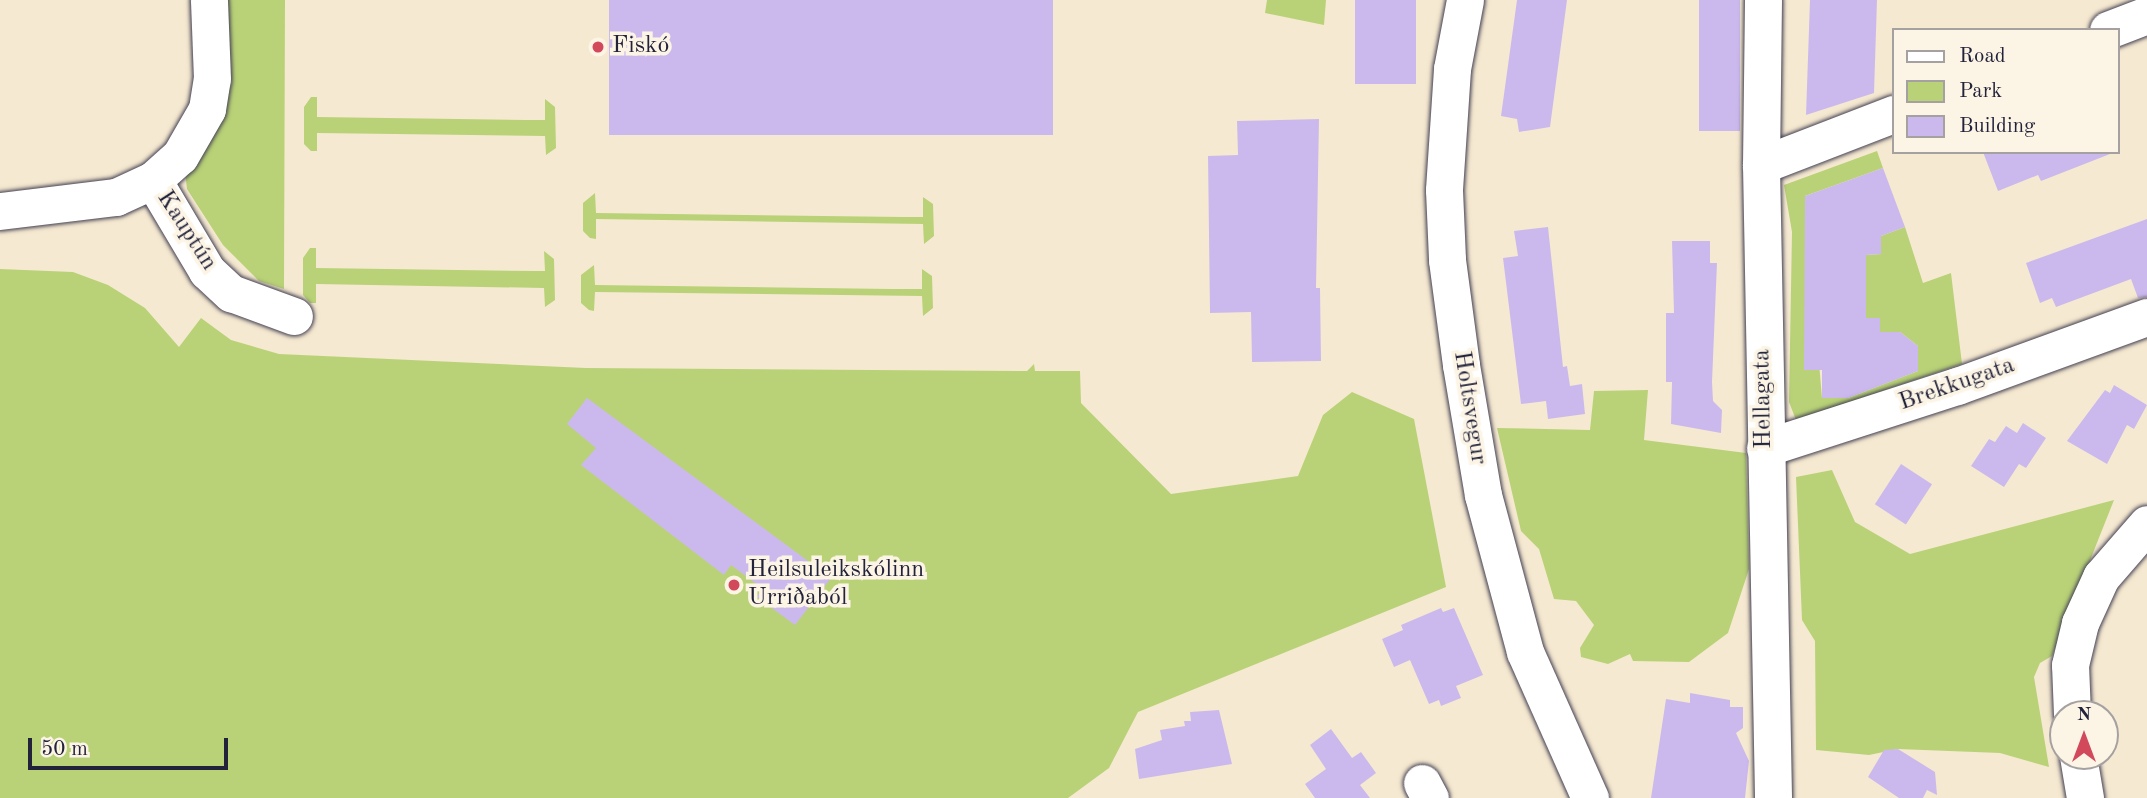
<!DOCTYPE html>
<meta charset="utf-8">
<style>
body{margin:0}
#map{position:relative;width:2147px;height:798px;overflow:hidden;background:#f6e9d1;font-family:"Old Standard TT",serif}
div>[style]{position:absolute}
.green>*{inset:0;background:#b9d277}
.building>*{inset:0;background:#cbb9ed;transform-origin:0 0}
.roads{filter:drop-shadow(0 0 2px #424052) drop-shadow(0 0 2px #424052)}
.minor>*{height:37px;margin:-18.5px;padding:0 18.5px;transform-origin:18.5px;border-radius:18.5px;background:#fff}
.dots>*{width:19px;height:19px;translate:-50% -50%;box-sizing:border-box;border:4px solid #fcf5e5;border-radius:50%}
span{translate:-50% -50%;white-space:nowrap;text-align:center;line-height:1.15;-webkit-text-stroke:7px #fcf5e5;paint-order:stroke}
.poi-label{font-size:24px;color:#22223b}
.left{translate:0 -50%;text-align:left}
.street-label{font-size:24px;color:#22223b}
.legend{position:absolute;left:1892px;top:28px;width:228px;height:126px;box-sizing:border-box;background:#fcf5e5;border:2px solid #a5a1a1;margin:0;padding:9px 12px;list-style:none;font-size:21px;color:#22223b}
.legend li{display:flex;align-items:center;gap:14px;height:35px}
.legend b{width:35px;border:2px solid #a5a1a1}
.north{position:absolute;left:2049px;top:700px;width:70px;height:70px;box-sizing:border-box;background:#fcf5e5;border:2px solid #a5a1a1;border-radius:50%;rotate:0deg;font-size:19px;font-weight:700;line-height:28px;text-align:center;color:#22223b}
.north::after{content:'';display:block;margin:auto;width:24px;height:32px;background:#d1495b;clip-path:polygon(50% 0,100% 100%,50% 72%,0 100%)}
.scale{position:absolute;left:28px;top:738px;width:200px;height:32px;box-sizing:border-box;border:4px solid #22223b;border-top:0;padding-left:9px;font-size:21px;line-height:24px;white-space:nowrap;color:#22223b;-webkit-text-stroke:5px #fcf5e5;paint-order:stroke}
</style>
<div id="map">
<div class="green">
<div style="clip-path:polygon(227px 0,285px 0,284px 289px,259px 281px,223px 245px,187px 189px,185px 171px,222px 115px,231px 69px)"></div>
<div style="clip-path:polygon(1267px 0,1326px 0,1324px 25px,1265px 13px)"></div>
<div style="clip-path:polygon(311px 97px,317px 97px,317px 117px,526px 120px,545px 120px,545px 99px,555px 107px,556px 148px,546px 155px,545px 136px,317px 133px,317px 151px,311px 151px,304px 144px,304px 107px)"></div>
<div style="clip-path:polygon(1877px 151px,1883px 168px,1805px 196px,1822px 398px,1848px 398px,1918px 371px,1918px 346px,1900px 332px,1880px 332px,1880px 318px,1866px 318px,1866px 255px,1881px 254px,1881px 236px,1905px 227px,1923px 283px,1951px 273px,1962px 364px,1796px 420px,1789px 402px,1792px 232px,1784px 185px)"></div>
<div style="clip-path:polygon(595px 193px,596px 213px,903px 217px,923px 217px,923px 197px,933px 204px,934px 236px,924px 244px,923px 224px,596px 219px,596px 239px,590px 238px,583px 231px,583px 203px)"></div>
<div style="clip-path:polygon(310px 248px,316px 248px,316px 268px,535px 271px,545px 271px,544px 251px,554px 259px,555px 300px,545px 307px,544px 288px,316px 284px,316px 303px,310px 303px,303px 295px,303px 258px)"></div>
<div style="clip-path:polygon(594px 265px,595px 285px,892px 289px,922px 289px,922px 269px,932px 276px,933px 308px,923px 316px,922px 296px,595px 292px,594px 311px,589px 310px,581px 303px,581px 275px)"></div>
<div style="clip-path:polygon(0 269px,73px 272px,108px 285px,145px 308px,179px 347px,201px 318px,231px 340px,279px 354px,586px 368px,1027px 371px,1034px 364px,1035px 371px,1080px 371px,1081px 403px,1171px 494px,1298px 476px,1323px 415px,1352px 392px,1414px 419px,1446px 587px,1138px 712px,1109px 768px,1068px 798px,0 798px)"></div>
<div style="clip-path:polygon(1648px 390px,1644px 440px,1746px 453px,1749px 569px,1728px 633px,1689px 662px,1633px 661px,1630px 654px,1608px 664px,1581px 657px,1580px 648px,1594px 625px,1576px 601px,1554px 599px,1539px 549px,1521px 531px,1497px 428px,1590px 430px,1594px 391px)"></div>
<div style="clip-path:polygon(1832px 470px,1855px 522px,1910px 554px,2114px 500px,2052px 656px,2040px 663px,2034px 677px,2049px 767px,2000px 753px,1898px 749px,1869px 755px,1816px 750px,1815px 641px,1802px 620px,1796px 477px)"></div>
</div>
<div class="building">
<div style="left:609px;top:0;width:444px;height:135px"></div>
<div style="left:1355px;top:0;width:61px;height:84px"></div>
<div style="clip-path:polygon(1517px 0,1567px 0,1550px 127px,1519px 132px,1517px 119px,1501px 116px)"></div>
<div style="left:1699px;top:0;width:41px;height:131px"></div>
<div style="clip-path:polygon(1810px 0,1877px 0,1874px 93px,1806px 115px)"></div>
<div style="clip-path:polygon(1319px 119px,1316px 288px,1320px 288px,1321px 361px,1252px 362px,1251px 312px,1210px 313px,1208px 156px,1238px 155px,1237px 121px)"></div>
<div style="clip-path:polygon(1983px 152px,2109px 152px,2110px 154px,2041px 181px,2038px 175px,1998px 191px)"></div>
<div style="clip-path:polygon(1883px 168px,1905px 227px,1881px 236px,1881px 254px,1866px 255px,1866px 318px,1880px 318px,1880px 332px,1900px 332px,1918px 346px,1918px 371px,1848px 398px,1822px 398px,1822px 370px,1804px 370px,1805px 196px)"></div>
<div style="clip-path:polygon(2147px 219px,2147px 297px,2138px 298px,2131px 279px,2056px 307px,2052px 298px,2040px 303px,2026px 263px)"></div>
<div style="clip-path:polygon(1548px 227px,1563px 367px,1567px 366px,1570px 386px,1582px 384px,1585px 414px,1548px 419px,1546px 401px,1521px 404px,1503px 258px,1518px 256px,1514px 231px)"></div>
<div style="clip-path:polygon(1672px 241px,1710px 241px,1710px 263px,1717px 263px,1712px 382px,1713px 401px,1722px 410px,1721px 433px,1671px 424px,1672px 382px,1666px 382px,1666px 313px,1674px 313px)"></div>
<div style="clip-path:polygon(2114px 385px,2147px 405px,2134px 429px,2127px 425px,2107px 464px,2067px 441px,2105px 390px,2110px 393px)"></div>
<div style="clip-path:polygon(587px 398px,831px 578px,795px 625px,757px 597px,762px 588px,731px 565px,724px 575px,581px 465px,596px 448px,567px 424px)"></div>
<div style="clip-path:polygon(2023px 423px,2046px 438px,2026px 468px,2019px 464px,2004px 487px,1971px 466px,1989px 439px,1995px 442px,2006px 426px,2017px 433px)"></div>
<div style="left:1901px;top:464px;width:37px;height:48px;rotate:33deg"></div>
<div style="clip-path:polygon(1441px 608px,1443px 612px,1454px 608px,1483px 675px,1456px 686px,1461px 698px,1441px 706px,1439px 700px,1429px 704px,1410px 660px,1394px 667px,1382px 639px,1403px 630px,1401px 625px)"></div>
<div style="clip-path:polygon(1690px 693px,1730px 700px,1730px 707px,1743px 707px,1743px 728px,1736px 733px,1749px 761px,1745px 798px,1651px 798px,1666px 699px,1690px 703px)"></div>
<div style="clip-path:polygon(1219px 710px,1232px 764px,1139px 779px,1135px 749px,1162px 740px,1160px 730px,1185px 726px,1184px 721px,1191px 721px,1190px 712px)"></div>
<div style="clip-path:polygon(1331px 729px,1352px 758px,1361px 752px,1376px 773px,1360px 785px,1370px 798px,1315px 798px,1305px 784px,1326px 769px,1310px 745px)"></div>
<div style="clip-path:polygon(1898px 749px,1935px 772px,1937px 795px,1927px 790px,1923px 798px,1899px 798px,1868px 777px,1884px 750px)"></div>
</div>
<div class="roads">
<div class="minor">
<div style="left:1465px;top:0;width:70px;rotate:100.7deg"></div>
<div style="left:1452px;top:69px;width:121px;rotate:93.8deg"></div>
<div style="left:1444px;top:190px;width:70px;rotate:87.5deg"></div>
<div style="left:1447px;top:260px;width:106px;rotate:82.4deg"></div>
<div style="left:1461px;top:365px;width:132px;rotate:80.4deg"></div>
<div style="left:1483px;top:495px;width:163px;rotate:75deg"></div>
<div style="left:1525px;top:652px;width:160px;rotate:66deg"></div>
<div style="left:1763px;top:0;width:165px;rotate:90.7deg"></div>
<div style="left:1761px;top:165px;width:633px;rotate:88.91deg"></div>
<div style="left:2108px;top:30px;width:42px;rotate:-21deg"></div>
<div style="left:1761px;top:165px;width:142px;rotate:-21.1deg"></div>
<div style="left:153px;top:180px;width:106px;rotate:59.3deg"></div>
<div style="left:207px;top:271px;width:33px;rotate:43deg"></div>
<div style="left:231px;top:293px;width:67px;rotate:20.1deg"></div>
<div style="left:0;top:211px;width:117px;rotate:-6.9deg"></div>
<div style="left:116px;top:197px;width:41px;rotate:-24.7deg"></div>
<div style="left:153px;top:180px;width:36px;rotate:-42deg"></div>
<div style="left:180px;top:156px;width:54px;rotate:-60.1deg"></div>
<div style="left:207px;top:109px;width:30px;rotate:-81deg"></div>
<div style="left:212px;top:79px;width:79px;rotate:-92.2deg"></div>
<div style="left:1765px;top:448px;width:202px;rotate:-17.9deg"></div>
<div style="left:1957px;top:386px;width:202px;rotate:-20deg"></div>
<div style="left:2072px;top:714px;width:49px;rotate:-92.3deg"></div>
<div style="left:2070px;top:665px;width:43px;rotate:-76.6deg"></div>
<div style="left:2080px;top:623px;width:51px;rotate:-65.5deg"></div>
<div style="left:2101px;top:577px;width:70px;rotate:-49deg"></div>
<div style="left:2078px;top:756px;width:43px;rotate:80.5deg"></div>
<div style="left:1422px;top:783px;width:17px;rotate:62deg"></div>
</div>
</div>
<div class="dots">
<div style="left:598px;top:47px;background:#d1495b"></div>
<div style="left:734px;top:585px;background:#d1495b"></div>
</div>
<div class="poi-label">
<span class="left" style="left:612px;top:47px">Fiskó</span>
<span class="left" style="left:748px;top:585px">Heilsuleikskólinn<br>Urriðaból</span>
</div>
<div class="street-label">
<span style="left:186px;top:231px;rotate:57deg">Kauptún</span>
<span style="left:1957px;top:385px;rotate:-19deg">Brekkugata</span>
<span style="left:1764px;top:399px;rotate:-91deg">Hellagata</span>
<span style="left:1469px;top:408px;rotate:81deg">Holtsvegur</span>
</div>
<ul class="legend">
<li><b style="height:9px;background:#fff"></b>Road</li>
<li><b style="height:19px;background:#b9d277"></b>Park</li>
<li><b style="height:19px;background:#cbb9ed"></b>Building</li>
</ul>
<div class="north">N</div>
<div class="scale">50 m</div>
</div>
